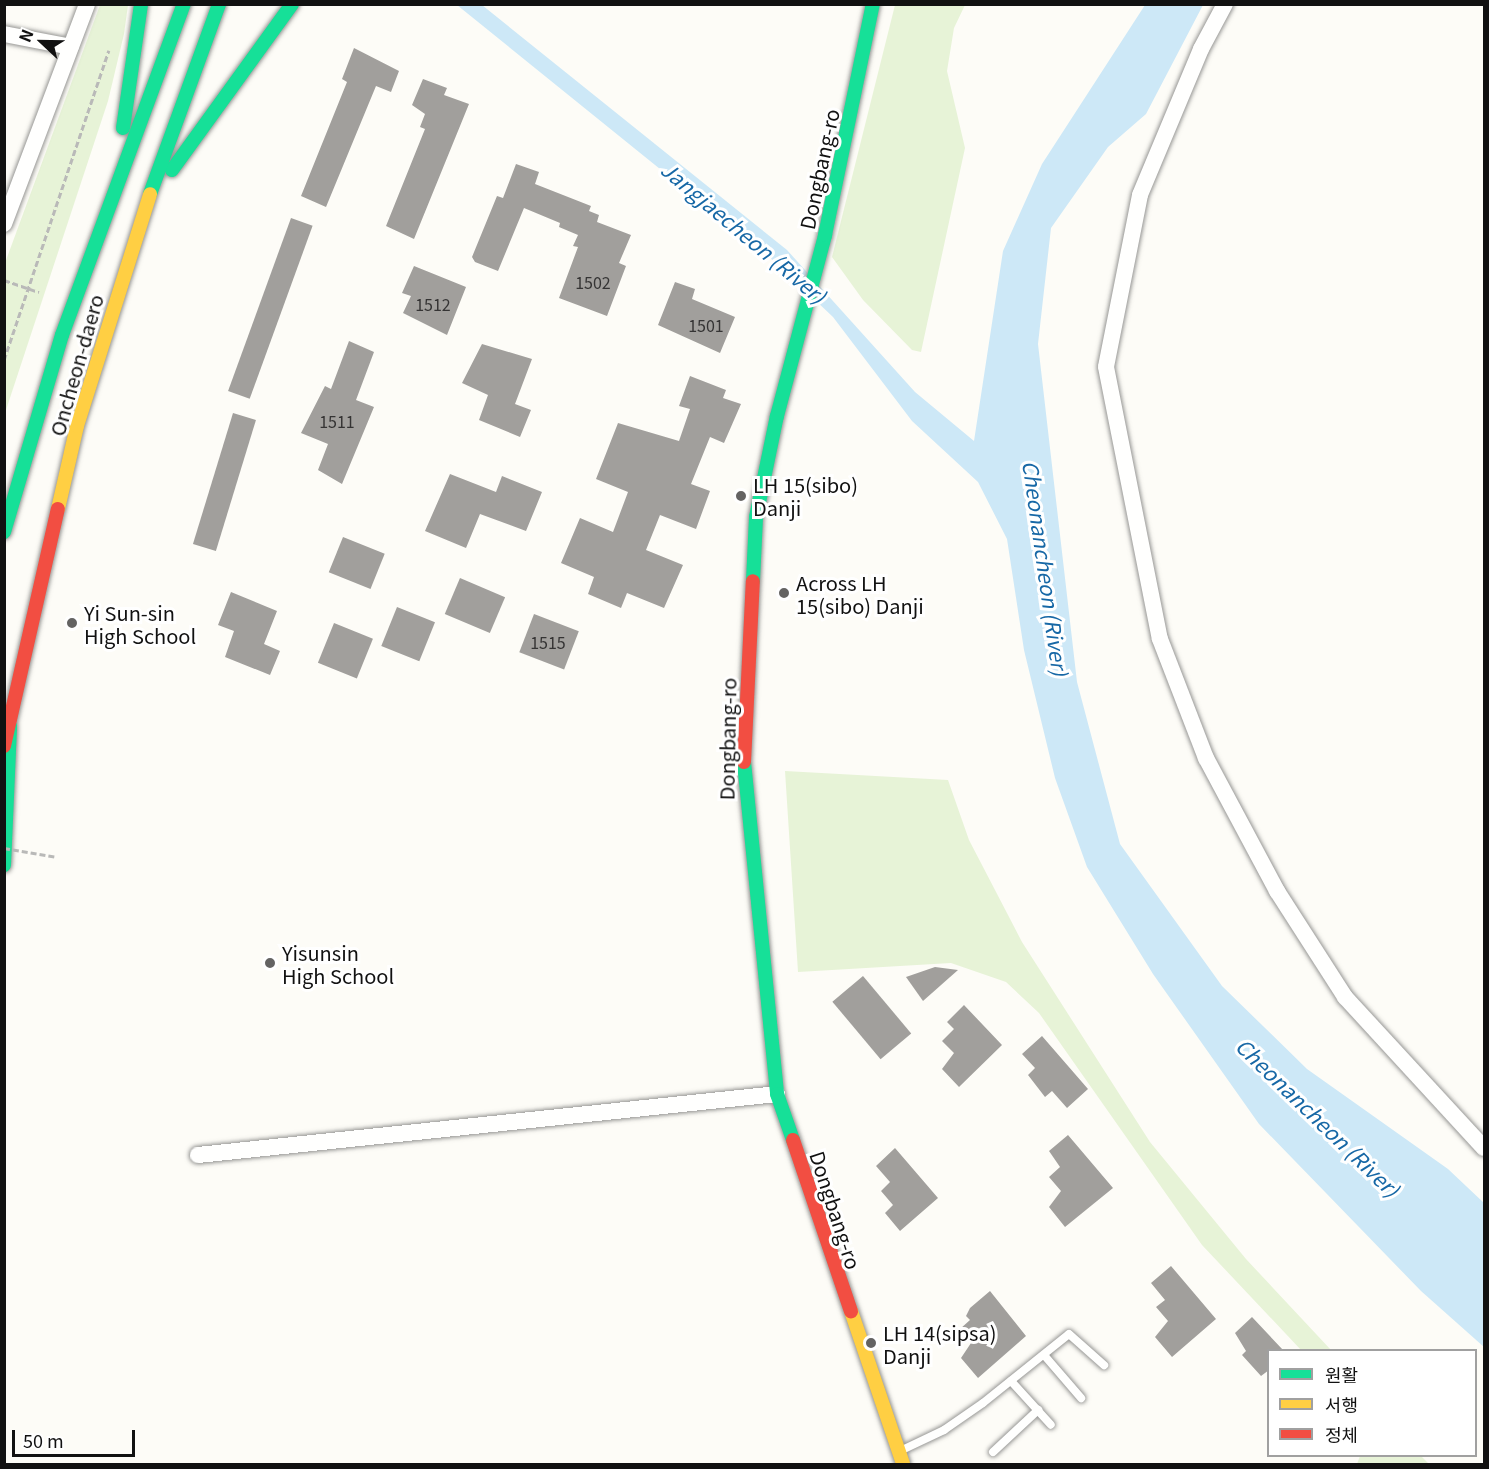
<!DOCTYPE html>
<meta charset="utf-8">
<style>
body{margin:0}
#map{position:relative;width:1489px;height:1469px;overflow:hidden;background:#fdfcf7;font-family:Georgia,"Noto Sans KR",serif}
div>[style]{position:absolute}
.green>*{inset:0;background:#e7f3d7}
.water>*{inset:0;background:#cde8f7}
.building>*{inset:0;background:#a19f9c;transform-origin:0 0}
.path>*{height:3px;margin-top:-1.5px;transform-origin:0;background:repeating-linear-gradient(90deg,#b9b9b8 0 6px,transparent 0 9px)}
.roads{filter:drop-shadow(0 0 2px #979795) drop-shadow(0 0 2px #979795)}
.lane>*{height:8px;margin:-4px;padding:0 4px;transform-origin:4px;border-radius:4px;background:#fffffe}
.street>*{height:16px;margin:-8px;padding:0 8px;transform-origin:8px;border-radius:8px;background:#fffffe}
.fast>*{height:14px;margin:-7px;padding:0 7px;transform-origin:7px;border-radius:7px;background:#16e098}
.slow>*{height:14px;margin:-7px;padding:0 7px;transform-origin:7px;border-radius:7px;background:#ffcf43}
.jam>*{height:14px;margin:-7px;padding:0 7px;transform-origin:7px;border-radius:7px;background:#f24e42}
.path-bridge>*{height:3px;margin-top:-1.5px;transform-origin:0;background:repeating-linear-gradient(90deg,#b9b9b8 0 6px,transparent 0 9px)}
.dots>*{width:16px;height:16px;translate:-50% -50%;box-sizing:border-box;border:3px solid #fff;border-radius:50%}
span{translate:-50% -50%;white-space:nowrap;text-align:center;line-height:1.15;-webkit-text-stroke:6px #fff;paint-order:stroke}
.number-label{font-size:16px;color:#353434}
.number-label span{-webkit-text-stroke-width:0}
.street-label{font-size:20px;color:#111}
.poi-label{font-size:20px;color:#111}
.left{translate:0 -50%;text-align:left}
.water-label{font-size:21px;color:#1768a6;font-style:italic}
.frame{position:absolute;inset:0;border:6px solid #111;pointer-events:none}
.legend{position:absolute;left:1267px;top:1349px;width:210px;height:108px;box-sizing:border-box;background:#fff;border:2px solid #a0a0a0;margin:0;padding:8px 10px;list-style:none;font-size:18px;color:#111}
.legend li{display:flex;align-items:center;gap:12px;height:30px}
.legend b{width:30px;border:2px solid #a0a0a0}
.north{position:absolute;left:12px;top:12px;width:60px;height:60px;-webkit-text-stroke:4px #fff;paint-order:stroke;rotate:292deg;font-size:16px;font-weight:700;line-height:24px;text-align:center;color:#111}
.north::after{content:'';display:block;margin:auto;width:21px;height:27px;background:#111;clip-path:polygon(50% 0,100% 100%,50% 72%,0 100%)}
.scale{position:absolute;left:12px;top:1430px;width:123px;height:27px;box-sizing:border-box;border:3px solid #111;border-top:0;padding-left:8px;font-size:18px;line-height:21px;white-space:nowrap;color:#111;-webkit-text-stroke:4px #fff;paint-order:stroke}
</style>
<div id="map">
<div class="green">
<div style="clip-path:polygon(100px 5px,128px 5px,124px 34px,108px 101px,5px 413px,5px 263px)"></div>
<div style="clip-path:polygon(895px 5px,965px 5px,954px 28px,947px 71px,965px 148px,921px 352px,912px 350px,863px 300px,832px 257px)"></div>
<div style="clip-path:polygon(785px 771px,948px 780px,969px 840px,1022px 942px,1150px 1142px,1246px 1259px,1331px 1350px,1301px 1350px,1202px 1245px,1039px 1013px,1006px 982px,951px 963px,798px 972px)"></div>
<div style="clip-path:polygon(1360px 1456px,1421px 1456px,1429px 1464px,1357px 1464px)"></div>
</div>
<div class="water">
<div style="clip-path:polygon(457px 5px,482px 5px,787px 250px,915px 392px,974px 441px,1003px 251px,1042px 164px,1145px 5px,1203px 5px,1146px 114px,1108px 147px,1051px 228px,1038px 344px,1077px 682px,1120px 844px,1222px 986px,1307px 1069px,1448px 1169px,1484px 1203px,1484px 1347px,1421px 1291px,1259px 1124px,1153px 974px,1087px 867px,1055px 778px,1024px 650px,1007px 539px,978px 482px,912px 421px,833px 317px,775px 262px)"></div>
</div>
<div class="building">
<div style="clip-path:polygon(354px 48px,399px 71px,391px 92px,376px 86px,326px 207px,301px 196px,347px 82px,342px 79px)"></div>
<div style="clip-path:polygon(423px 79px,447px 88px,444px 95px,469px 104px,414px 239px,386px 226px,425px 129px,420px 127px,425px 114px,412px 105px)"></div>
<div style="clip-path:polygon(516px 164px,539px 172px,535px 184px,591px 206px,589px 211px,599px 215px,597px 222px,631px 235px,619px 263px,626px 266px,607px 316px,559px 298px,578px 247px,573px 246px,578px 235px,559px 227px,560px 223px,524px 208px,498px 271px,475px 262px,472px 257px,497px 196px,503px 198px)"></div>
<div style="left:291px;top:218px;width:23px;height:184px;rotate:20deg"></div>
<div style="clip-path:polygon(414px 266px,466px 287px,447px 335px,403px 313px,411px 296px,402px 293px)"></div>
<div style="clip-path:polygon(675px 282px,695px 289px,692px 299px,735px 317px,720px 353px,658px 325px)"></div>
<div style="clip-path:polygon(349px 341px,374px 352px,356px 400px,374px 407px,342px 484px,318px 470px,328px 444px,301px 433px,325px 386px,331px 389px)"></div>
<div style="clip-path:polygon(482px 344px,532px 359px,515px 404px,531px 410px,520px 437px,479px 420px,488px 395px,462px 383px)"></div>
<div style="clip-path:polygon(690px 376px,726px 390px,723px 398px,741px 404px,724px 443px,710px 437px,691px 484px,710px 491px,696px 529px,660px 515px,646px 550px,683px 565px,664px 608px,627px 593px,621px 608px,588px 594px,594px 577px,561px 563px,580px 518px,613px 532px,628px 492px,596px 479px,618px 423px,679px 441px,690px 409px,679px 406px)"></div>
<div style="left:233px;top:413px;width:24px;height:137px;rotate:17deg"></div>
<div style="clip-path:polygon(450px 474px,496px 492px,502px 476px,542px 492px,526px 531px,480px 514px,466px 548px,425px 531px)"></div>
<div style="left:343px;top:537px;width:45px;height:38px;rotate:22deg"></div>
<div style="left:460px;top:578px;width:49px;height:39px;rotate:23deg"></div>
<div style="clip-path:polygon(231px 592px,277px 611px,264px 644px,280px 651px,270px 675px,225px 657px,234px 631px,218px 625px)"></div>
<div style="left:397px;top:607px;width:41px;height:42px;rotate:22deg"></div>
<div style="left:534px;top:614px;width:48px;height:41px;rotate:21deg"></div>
<div style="left:334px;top:623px;width:42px;height:43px;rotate:22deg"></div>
<div style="clip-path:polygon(935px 967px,958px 970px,923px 1001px,906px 977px)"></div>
<div style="left:863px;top:976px;width:75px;height:40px;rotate:50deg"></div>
<div style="clip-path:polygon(964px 1005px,1002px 1045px,959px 1087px,942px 1069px,954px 1053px,942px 1041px,954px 1029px,947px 1022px)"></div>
<div style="clip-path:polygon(1042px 1036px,1088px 1089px,1067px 1108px,1052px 1091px,1045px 1097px,1028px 1075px,1035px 1068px,1022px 1054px)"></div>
<div style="clip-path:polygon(1068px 1135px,1113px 1188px,1065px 1227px,1049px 1207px,1061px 1191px,1049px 1177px,1060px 1167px,1049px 1151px)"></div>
<div style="clip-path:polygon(895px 1148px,938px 1198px,900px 1231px,885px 1213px,893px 1205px,881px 1191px,890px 1182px,876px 1166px)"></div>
<div style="clip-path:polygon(1171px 1266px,1216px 1319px,1172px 1357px,1155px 1337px,1168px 1321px,1156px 1307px,1165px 1300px,1151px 1283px)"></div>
<div style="clip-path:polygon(990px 1291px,1026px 1336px,978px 1378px,961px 1358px,971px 1343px,960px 1329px,970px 1320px,966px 1316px,970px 1308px)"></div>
<div style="clip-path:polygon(1252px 1317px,1283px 1350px,1269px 1350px,1269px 1370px,1261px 1376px,1242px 1355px,1246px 1351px,1235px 1333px)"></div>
</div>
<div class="path">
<div style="left:4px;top:280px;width:37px;rotate:19deg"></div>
<div style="left:4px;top:360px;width:327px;rotate:-71.3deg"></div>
</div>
<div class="roads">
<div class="lane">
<div style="left:1044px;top:1355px;width:57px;rotate:49.3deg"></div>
<div style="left:1011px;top:1381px;width:59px;rotate:47.7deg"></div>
<div style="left:902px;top:1450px;width:47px;rotate:-25.5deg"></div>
<div style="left:944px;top:1430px;width:47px;rotate:-34.7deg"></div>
<div style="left:983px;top:1403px;width:110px;rotate:-38.7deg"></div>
<div style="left:1069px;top:1334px;width:47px;rotate:41.5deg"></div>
<div style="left:993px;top:1452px;width:62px;rotate:-43deg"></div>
</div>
<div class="street">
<div style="left:1225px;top:4px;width:51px;rotate:118.1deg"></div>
<div style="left:1201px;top:49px;width:158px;rotate:112.7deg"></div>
<div style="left:1140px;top:195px;width:175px;rotate:101.2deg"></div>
<div style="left:1106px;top:367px;width:277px;rotate:78.8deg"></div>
<div style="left:1160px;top:639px;width:128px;rotate:68.9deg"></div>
<div style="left:1206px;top:758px;width:151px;rotate:61.9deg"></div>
<div style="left:1277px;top:891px;width:126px;rotate:57.3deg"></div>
<div style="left:1345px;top:997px;width:205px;rotate:47.4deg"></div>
<div style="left:4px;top:34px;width:68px;rotate:11deg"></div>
<div style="left:4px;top:224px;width:235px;rotate:-69.3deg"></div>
<div style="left:198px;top:1155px;width:582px;rotate:-6.01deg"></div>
</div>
<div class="fast">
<div style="left:123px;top:128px;width:125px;rotate:-81.7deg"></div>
<div style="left:172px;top:170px;width:205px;rotate:-54.1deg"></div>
<div style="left:150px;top:194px;width:202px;rotate:-70deg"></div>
<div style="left:4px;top:532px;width:205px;rotate:-73.6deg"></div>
<div style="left:62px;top:335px;width:353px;rotate:-69.8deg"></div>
<div style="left:753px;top:581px;width:64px;rotate:-87.3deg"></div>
<div style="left:756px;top:517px;width:103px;rotate:-78.3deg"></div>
<div style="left:777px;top:416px;width:187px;rotate:-75.1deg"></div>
<div style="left:825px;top:235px;width:236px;rotate:-78.3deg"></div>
<div style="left:744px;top:762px;width:334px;rotate:84.3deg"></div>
<div style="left:777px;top:1094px;width:49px;rotate:70.8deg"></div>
<div style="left:4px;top:865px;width:139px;rotate:-87.5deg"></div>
</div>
<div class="slow">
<div style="left:58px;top:509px;width:85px;rotate:-77.1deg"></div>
<div style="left:77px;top:426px;width:243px;rotate:-72.5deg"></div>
<div style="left:851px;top:1311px;width:162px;rotate:71.2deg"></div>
</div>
<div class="jam">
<div style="left:4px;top:746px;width:243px;rotate:-77.2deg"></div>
<div style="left:744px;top:762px;width:181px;rotate:-87.2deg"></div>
<div style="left:793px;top:1140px;width:181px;rotate:71.3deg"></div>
</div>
</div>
<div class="path-bridge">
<div style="left:4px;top:848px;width:54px;rotate:9.6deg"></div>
</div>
<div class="dots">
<div style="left:741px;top:496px;background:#646362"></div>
<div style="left:784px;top:593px;background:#646362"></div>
<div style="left:72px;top:623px;background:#646362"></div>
<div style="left:270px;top:963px;background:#646362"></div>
<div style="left:871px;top:1343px;background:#646362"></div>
</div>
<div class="number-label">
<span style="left:593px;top:282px">1502</span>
<span style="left:433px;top:304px">1512</span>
<span style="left:706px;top:325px">1501</span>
<span style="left:337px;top:421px">1511</span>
<span style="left:548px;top:642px">1515</span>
</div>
<div class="street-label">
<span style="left:819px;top:169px;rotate:-78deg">Dongbang-ro</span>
<span style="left:76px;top:365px;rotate:-74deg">Oncheon-daero</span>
<span style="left:727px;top:739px;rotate:-89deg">Dongbang-ro</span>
<span style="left:836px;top:1210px;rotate:72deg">Dongbang-ro</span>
</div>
<div class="poi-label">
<span class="left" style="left:753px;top:496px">LH 15(sibo)<br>Danji</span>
<span class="left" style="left:796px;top:594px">Across LH<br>15(sibo) Danji</span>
<span class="left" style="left:84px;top:624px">Yi Sun-sin<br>High School</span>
<span class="left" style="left:282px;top:964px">Yisunsin<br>High School</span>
<span class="left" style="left:883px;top:1344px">LH 14(sipsa)<br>Danji</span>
</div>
<div class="water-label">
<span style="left:744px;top:232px;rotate:40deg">Jangjaecheon (River)</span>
<span style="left:1046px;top:568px;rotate:82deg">Cheonancheon (River)</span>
<span style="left:1318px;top:1117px;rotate:44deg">Cheonancheon (River)</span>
</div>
<div class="frame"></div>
<ul class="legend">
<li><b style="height:8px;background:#16e098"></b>원활</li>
<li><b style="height:8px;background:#ffcf43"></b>서행</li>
<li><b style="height:8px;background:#f24e42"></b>정체</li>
</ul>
<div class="north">N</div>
<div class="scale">50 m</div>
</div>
